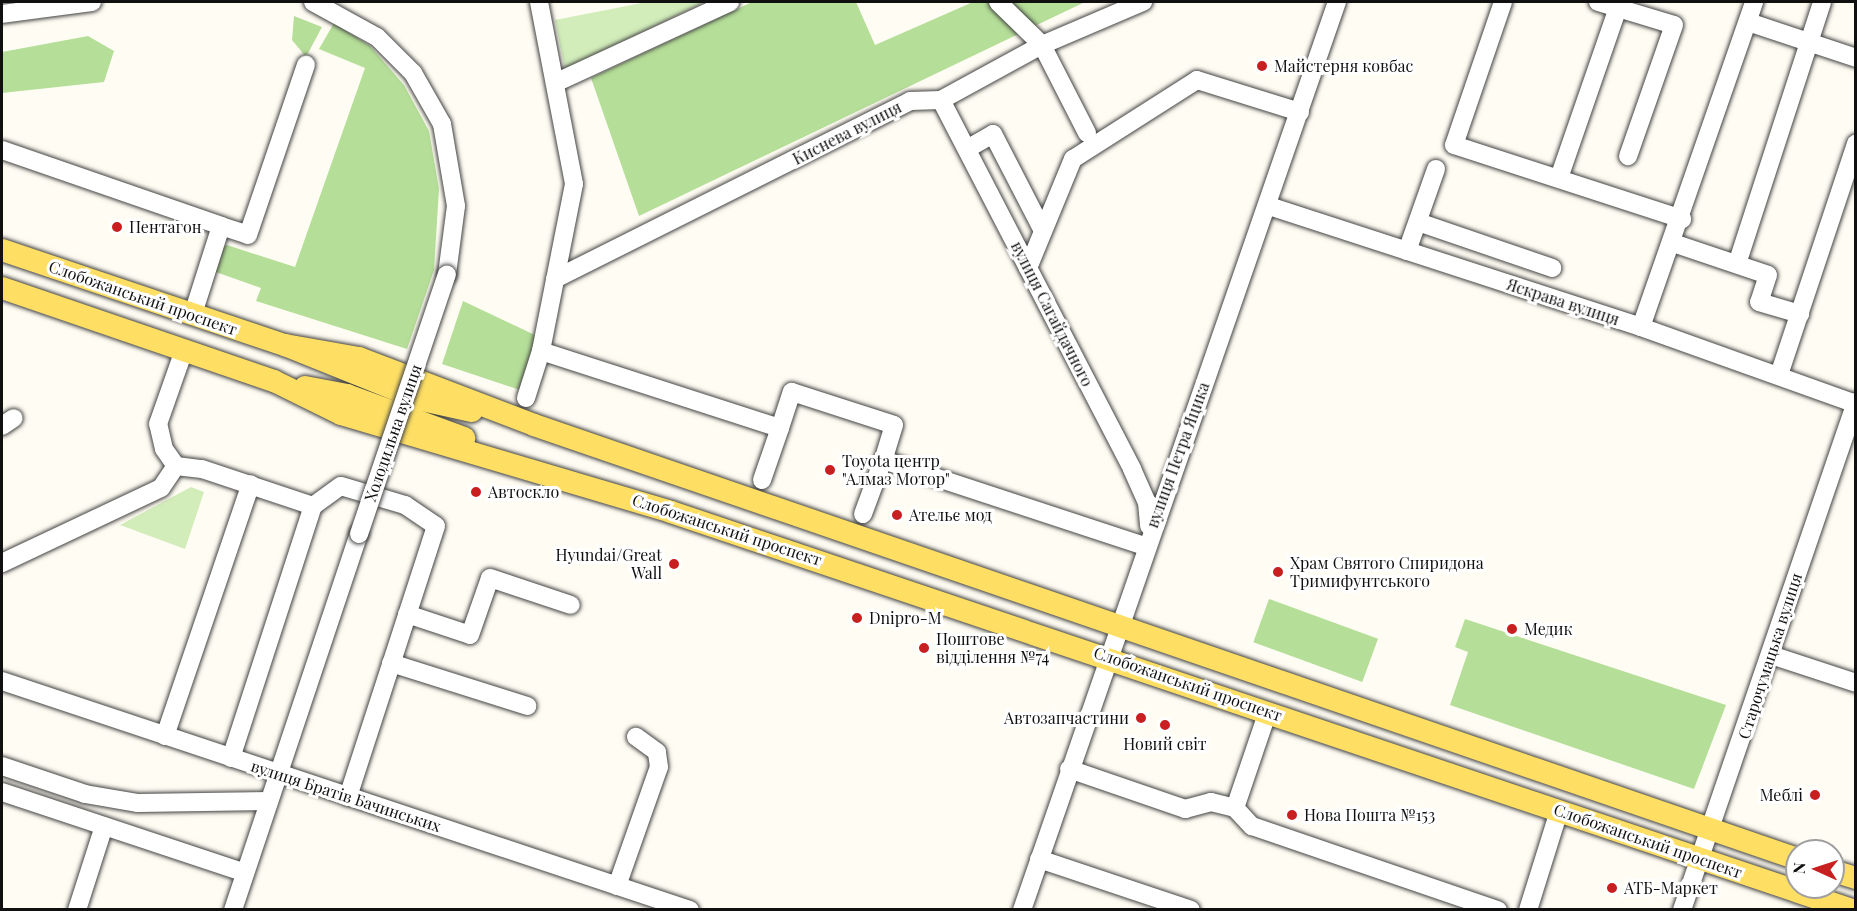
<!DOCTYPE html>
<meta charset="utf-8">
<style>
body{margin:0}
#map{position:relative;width:1857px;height:911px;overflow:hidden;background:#fffdf3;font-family:"Playfair Display",serif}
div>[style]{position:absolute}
.green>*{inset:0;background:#d2ecba}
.forest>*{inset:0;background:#b5de98;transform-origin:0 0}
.roads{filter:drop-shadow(0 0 2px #434343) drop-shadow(0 0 2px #434343)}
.minor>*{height:18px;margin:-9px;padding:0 9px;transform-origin:9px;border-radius:9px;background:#fff}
.major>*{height:22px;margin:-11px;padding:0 11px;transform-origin:11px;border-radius:11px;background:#fedf64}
.bridges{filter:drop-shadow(0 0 2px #434343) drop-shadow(0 0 2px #434343)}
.minor-bridge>*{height:18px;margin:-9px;padding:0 9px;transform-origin:9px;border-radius:9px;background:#fff}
.dots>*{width:16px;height:16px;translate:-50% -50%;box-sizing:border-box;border:3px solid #fff;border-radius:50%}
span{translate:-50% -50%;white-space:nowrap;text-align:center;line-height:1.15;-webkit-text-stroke:6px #fff;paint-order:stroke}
.poi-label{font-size:16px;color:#101010}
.left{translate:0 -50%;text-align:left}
.right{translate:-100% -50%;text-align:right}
.street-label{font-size:16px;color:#101010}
.frame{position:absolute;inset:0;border:3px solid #101010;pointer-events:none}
.north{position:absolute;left:1785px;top:839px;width:60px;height:60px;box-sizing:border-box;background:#fff;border:2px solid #9f9f9f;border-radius:50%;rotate:273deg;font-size:16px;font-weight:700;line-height:24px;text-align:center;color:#101010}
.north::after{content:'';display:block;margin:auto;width:21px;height:27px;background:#c82021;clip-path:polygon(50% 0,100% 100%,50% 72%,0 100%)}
</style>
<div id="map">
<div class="green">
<div style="clip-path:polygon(647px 2px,704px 2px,565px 70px,555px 20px)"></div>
<div style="clip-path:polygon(191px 487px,204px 492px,185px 549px,120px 525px)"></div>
</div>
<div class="forest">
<div style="clip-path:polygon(752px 2px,856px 2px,875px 45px,973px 2px,1085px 2px,639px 216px,591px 78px)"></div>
<div style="clip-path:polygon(294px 16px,322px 27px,306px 57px,292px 40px)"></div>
<div style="clip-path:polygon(334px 23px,370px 46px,404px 85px,429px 131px,439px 189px,434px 270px,407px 349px,256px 301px,261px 288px,210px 270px,219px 249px,227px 245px,295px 267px,365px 68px,319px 49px)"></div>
<div style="clip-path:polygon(88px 36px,114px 51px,104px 82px,2px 93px,2px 52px)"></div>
<div style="clip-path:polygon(463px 301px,539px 337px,523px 391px,442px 364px)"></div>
<div style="left:1269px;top:599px;width:116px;height:46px;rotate:20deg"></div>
<div style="clip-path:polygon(1465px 619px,1726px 705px,1694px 789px,1450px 705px,1468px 652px,1455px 647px)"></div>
</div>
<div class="roads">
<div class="minor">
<div style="left:313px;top:2px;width:73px;rotate:28.7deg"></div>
<div style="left:377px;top:37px;width:51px;rotate:45deg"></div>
<div style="left:413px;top:73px;width:59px;rotate:60.4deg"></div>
<div style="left:442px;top:124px;width:83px;rotate:80.3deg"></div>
<div style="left:456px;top:206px;width:69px;rotate:97.5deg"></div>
<div style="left:539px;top:2px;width:185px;rotate:79.1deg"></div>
<div style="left:574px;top:184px;width:170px;rotate:101.2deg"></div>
<div style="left:541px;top:351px;width:251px;rotate:17.9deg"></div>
<div style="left:780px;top:428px;width:38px;rotate:-72deg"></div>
<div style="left:792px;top:392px;width:107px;rotate:17.9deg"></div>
<div style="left:894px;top:425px;width:37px;rotate:107deg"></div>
<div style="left:883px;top:460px;width:276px;rotate:18.2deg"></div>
<div style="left:998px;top:2px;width:62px;rotate:44.3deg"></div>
<div style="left:1042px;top:45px;width:99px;rotate:62.9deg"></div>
<div style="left:1503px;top:2px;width:151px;rotate:108.9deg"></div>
<div style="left:1454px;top:145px;width:240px;rotate:18deg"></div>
<div style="left:1598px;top:2px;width:79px;rotate:16.8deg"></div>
<div style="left:1674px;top:25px;width:139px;rotate:109.3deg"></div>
<div style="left:2px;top:14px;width:91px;rotate:-7.6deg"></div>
<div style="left:1748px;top:22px;width:114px;rotate:18.4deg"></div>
<div style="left:555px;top:83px;width:193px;rotate:-24.8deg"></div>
<div style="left:941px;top:100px;width:416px;rotate:62.6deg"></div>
<div style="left:1132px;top:469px;width:36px;rotate:66deg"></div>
<div style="left:1147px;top:502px;width:24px;rotate:85deg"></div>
<div style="left:967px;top:149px;width:30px;rotate:-30deg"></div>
<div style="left:993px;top:134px;width:109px;rotate:62.7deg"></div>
<div style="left:2px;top:150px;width:232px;rotate:19.1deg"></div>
<div style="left:221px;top:226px;width:92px;rotate:107.7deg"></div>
<div style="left:1559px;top:178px;width:186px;rotate:-70.9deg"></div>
<div style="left:1269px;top:206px;width:391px;rotate:18deg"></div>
<div style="left:1641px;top:327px;width:228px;rotate:19.7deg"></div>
<div style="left:1418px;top:222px;width:142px;rotate:18.9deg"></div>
<div style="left:221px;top:226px;width:28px;rotate:18deg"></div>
<div style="left:248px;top:235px;width:180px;rotate:-71.2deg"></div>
<div style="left:1673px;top:243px;width:100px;rotate:18.6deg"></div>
<div style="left:1768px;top:275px;width:28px;rotate:108deg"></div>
<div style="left:1759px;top:302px;width:43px;rotate:16.3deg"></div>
<div style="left:1407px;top:251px;width:87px;rotate:-70.5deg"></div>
<div style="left:1737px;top:264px;width:275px;rotate:-72deg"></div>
<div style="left:1028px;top:268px;width:118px;rotate:-67.6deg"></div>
<div style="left:1073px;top:159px;width:147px;rotate:-32.5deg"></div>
<div style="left:1197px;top:80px;width:108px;rotate:17.3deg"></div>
<div style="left:555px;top:279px;width:397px;rotate:-26.6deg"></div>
<div style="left:910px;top:101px;width:31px;rotate:-2deg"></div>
<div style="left:941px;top:100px;width:115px;rotate:-28.6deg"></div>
<div style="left:1042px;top:45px;width:110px;rotate:-23.1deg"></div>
<div style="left:1641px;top:327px;width:344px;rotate:-70.8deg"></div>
<div style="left:1779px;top:375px;width:244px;rotate:-71.6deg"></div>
<div style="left:526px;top:398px;width:49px;rotate:-72.3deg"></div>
<div style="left:2px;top:426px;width:14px;rotate:-34deg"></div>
<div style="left:176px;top:466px;width:26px;rotate:7deg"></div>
<div style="left:202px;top:469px;width:117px;rotate:18.4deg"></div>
<div style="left:313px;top:506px;width:34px;rotate:-36deg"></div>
<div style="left:341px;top:486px;width:67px;rotate:16.5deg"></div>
<div style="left:405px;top:505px;width:37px;rotate:34deg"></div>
<div style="left:436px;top:526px;width:285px;rotate:108deg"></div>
<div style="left:762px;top:480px;width:55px;rotate:-70.9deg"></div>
<div style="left:863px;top:514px;width:58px;rotate:-69.7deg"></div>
<div style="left:2px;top:563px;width:176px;rotate:-25.3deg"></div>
<div style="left:161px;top:488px;width:27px;rotate:-56deg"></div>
<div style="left:176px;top:466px;width:21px;rotate:-125deg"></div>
<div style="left:164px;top:449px;width:26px;rotate:-103deg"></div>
<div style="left:158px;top:424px;width:78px;rotate:-70.6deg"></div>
<div style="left:407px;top:614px;width:66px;rotate:18.4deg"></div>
<div style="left:470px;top:635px;width:60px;rotate:-70.7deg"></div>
<div style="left:490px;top:578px;width:85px;rotate:18.4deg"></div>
<div style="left:1771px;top:655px;width:89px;rotate:18.2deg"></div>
<div style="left:391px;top:663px;width:143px;rotate:17.5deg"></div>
<div style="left:2px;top:681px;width:725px;rotate:18.41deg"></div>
<div style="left:165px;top:736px;width:266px;rotate:-71.2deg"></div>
<div style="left:231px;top:758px;width:265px;rotate:-72deg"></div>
<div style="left:2px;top:766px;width:88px;rotate:18.6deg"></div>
<div style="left:85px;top:794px;width:54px;rotate:9.6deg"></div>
<div style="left:138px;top:803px;width:131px;rotate:-0.9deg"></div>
<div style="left:1069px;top:769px;width:123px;rotate:19deg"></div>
<div style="left:1185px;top:809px;width:27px;rotate:-15deg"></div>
<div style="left:1211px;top:802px;width:25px;rotate:14deg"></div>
<div style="left:1235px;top:808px;width:25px;rotate:47deg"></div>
<div style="left:1252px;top:826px;width:260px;rotate:18.9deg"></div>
<div style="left:2px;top:792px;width:256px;rotate:18.4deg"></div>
<div style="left:1235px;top:808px;width:102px;rotate:-71.2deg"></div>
<div style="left:1039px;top:859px;width:160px;rotate:18.5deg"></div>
<div style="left:617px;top:886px;width:126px;rotate:-70.6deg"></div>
<div style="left:659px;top:767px;width:15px;rotate:-98deg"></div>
<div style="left:657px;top:752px;width:26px;rotate:-144deg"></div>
<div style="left:77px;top:910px;width:88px;rotate:-72.2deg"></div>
<div style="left:233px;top:910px;width:397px;rotate:-71.5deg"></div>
<div style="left:1022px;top:910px;width:961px;rotate:-70.87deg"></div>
<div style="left:1528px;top:910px;width:104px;rotate:-72.6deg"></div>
<div style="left:1682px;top:910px;width:537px;rotate:-71.09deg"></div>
</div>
<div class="major">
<div style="left:2px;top:250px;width:299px;rotate:18.6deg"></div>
<div style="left:285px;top:345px;width:148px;rotate:21.9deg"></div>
<div style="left:422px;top:400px;width:51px;rotate:12.4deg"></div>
<div style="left:2px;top:288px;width:287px;rotate:18.9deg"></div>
<div style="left:274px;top:381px;width:75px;rotate:26.2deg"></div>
<div style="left:341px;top:414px;width:344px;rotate:16.5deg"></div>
<div style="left:671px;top:512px;width:1246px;rotate:18.62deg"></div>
<div style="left:285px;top:345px;width:75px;rotate:10deg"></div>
<div style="left:359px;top:358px;width:187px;rotate:20.9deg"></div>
<div style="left:534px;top:425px;width:1335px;rotate:18.96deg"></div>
<div style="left:305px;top:387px;width:43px;rotate:10.8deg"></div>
<div style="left:347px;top:395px;width:125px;rotate:20.2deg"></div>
<div style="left:1833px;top:871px;width:24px;rotate:17deg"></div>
</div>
</div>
<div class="bridges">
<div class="minor-bridge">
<div style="left:359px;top:534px;width:274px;rotate:-71.3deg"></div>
</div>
</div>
<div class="dots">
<div style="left:1262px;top:66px;background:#c82021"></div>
<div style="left:117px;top:227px;background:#c82021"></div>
<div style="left:830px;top:470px;background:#c82021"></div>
<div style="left:476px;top:492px;background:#c82021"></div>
<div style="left:897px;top:515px;background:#c82021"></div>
<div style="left:674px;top:564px;background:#c82021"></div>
<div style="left:1278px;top:572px;background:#c82021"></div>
<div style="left:857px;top:618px;background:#c82021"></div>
<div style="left:1512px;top:629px;background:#c82021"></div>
<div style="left:924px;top:648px;background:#c82021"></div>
<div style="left:1141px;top:718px;background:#c82021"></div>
<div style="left:1165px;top:725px;background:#c82021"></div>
<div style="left:1815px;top:795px;background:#c82021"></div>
<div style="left:1292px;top:815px;background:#c82021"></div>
<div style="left:1612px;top:888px;background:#c82021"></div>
</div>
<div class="poi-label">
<span class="left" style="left:1274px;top:66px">Майстерня ковбас</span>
<span class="left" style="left:129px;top:227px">Пентагон</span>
<span class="left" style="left:842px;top:470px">Toyota центр<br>"Алмаз Мотор"</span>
<span class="left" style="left:488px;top:492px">Автоскло</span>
<span class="left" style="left:909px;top:515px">Ательє мод</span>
<span class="right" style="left:662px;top:564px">Hyundai/Great<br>Wall</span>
<span class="left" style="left:1290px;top:572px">Храм Святого Спиридона<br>Тримифунтського</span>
<span class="left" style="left:869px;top:618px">Dnipro-M</span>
<span class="left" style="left:1524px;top:629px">Медик</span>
<span class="left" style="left:936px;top:648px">Поштове<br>відділення №74</span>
<span class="right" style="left:1129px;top:718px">Автозапчастини</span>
<span style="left:1165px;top:744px">Новий світ</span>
<span class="right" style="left:1803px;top:795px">Меблі</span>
<span class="left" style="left:1304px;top:815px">Нова Пошта №153</span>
<span class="left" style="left:1624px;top:888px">АТБ-Маркет</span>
</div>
<div class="street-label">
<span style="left:847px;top:133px;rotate:-27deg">Киснева вулиця</span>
<span style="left:143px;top:298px;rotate:19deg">Слобожанський проспект</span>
<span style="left:1563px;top:302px;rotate:18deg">Яскрава вулиця</span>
<span style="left:1052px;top:314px;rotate:63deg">вулиця Сагайдачного</span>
<span style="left:393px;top:433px;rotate:-71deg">Холодильна вулиця</span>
<span style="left:1178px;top:455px;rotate:-70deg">вулиця Петра Яцика</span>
<span style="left:727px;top:530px;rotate:18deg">Слобожанський проспект</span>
<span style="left:1770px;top:656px;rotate:-72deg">Старочумацька вулиця</span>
<span style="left:1188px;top:684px;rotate:19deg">Слобожанський проспект</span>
<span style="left:346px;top:796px;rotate:18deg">вулиця Братів Бачинських</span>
<span style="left:1648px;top:841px;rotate:19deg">Слобожанський проспект</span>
</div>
<div class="frame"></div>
<div class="north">N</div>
</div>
